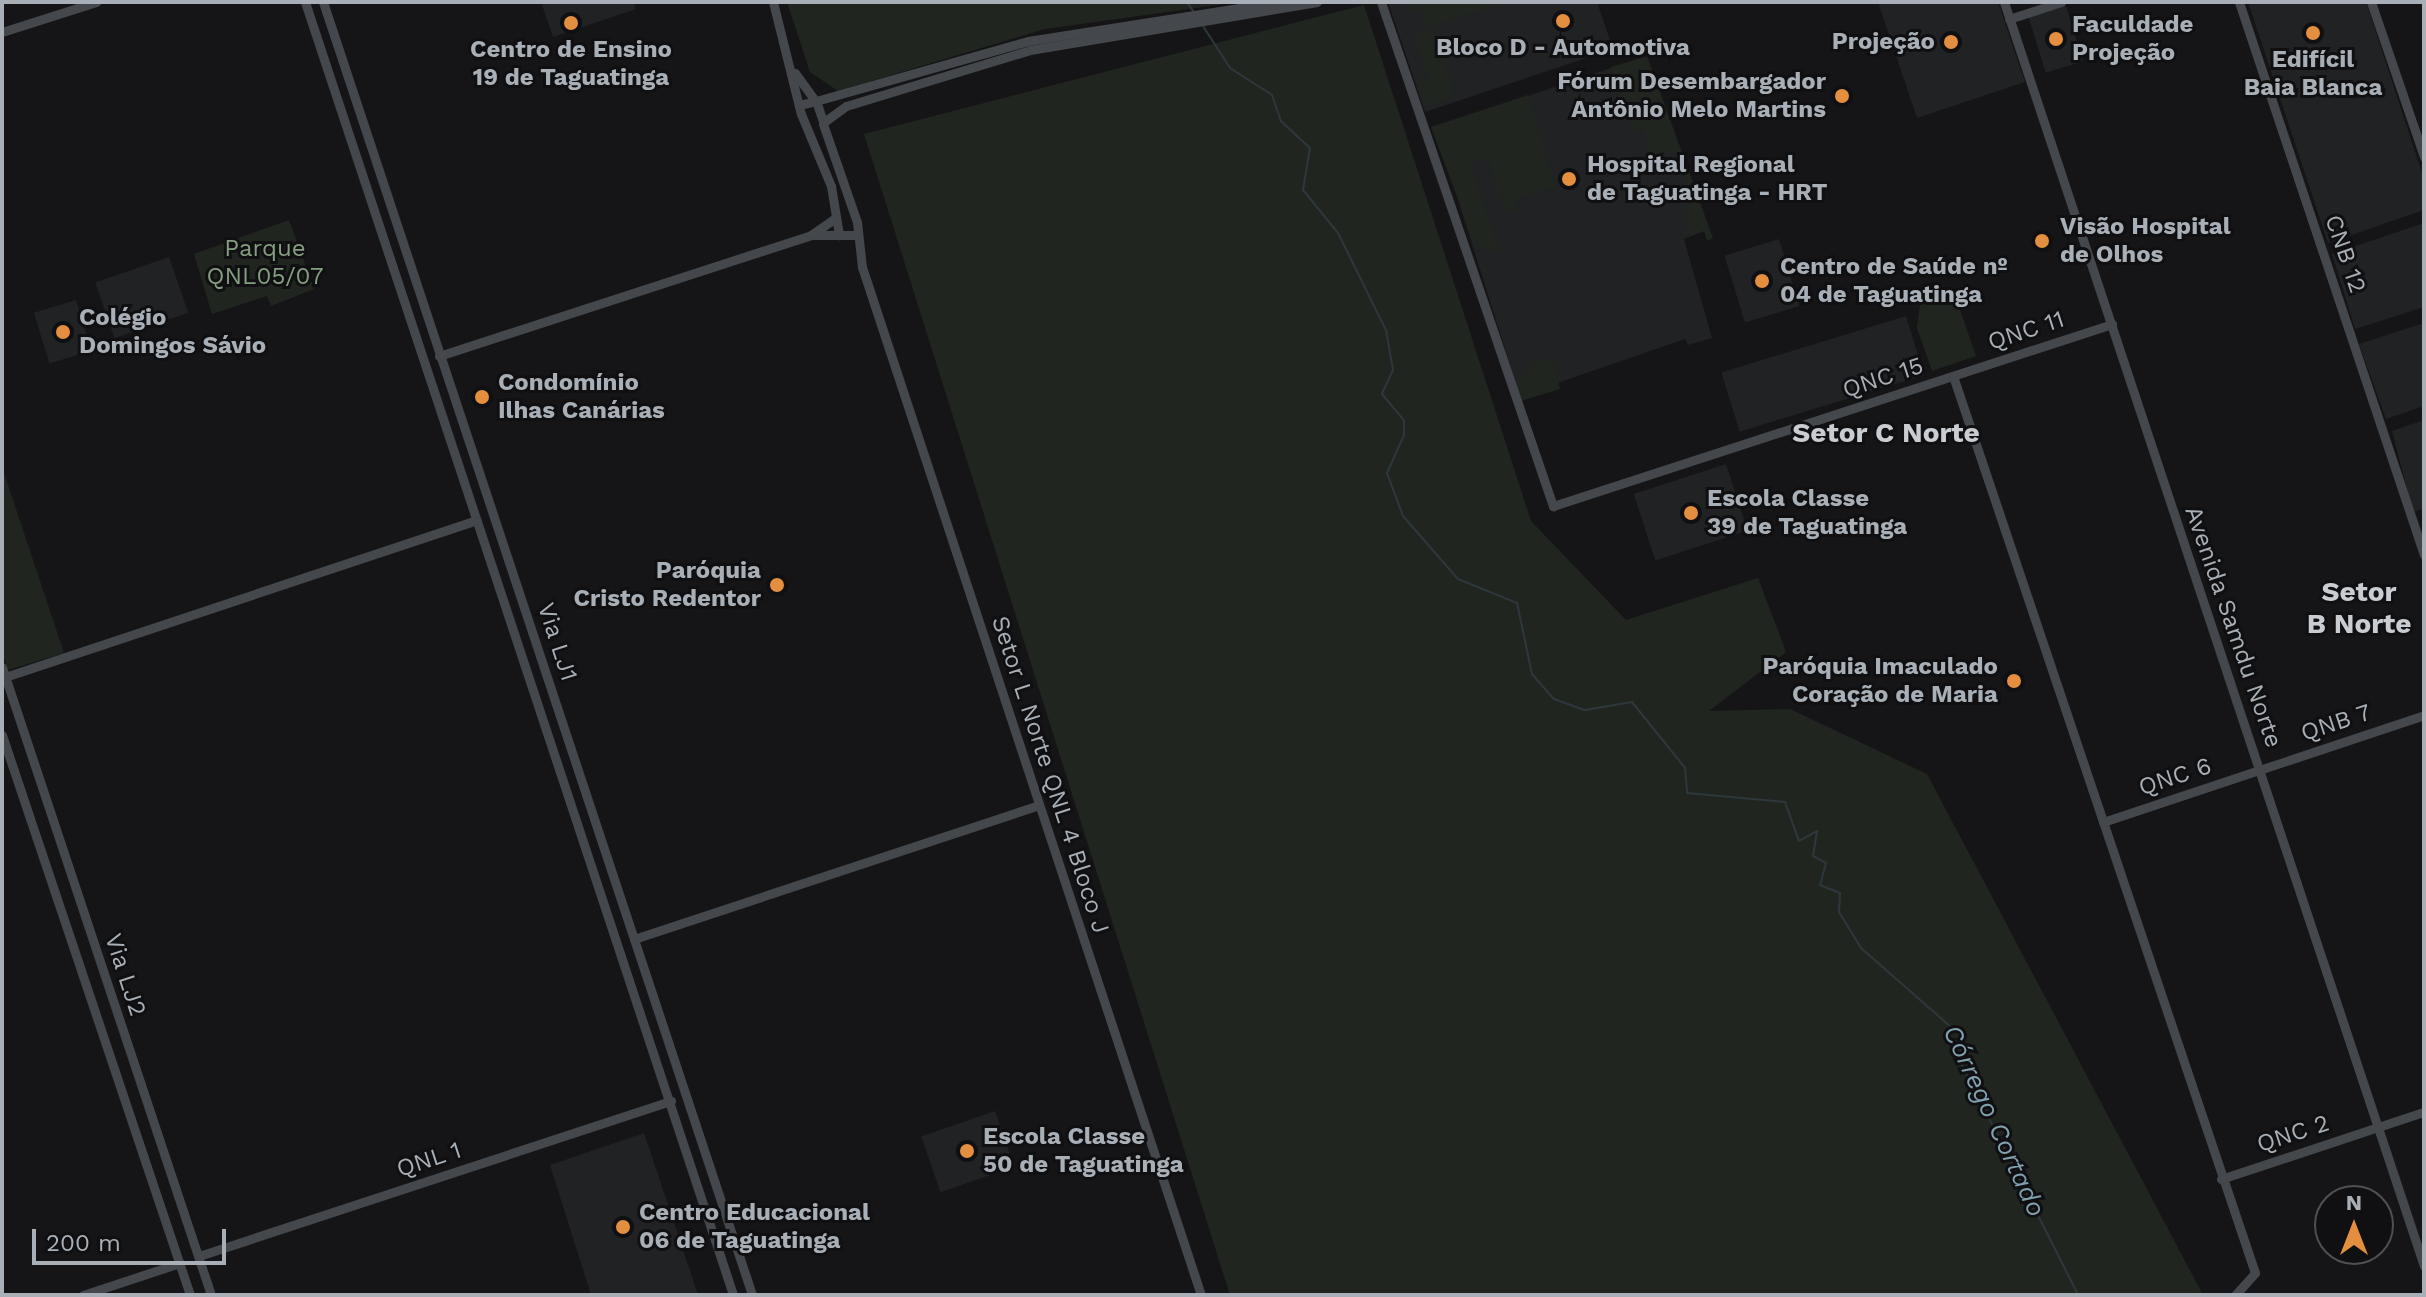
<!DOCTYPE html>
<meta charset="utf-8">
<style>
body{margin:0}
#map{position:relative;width:2426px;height:1297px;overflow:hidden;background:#151517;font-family:"Work Sans",sans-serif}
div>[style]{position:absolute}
.built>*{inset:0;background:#212224;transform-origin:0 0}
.green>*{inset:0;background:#20261f}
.stream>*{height:2px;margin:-1px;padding:0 1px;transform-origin:1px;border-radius:1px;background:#2e383c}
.secondary>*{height:9px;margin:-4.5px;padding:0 4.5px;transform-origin:4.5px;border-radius:4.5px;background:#44474b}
.dots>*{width:22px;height:22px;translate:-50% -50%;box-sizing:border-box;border:4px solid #101012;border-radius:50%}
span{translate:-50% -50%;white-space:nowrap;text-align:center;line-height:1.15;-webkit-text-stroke:6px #101012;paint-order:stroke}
.poi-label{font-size:24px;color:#a8afb6;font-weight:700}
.left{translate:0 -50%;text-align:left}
.right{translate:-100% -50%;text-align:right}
.park-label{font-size:24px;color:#849f80}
.street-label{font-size:24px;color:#a8afb6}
.water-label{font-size:26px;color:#81a1ae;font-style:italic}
.quarter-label{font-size:28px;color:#c9cdd2;font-weight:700}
.frame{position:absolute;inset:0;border:4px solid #a8afb6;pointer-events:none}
.north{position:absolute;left:2314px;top:1185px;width:80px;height:80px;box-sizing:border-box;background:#101012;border:2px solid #4d5054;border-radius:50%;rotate:0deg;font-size:22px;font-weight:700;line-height:32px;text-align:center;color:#a8afb6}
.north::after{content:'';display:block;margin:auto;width:28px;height:36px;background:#e48f3f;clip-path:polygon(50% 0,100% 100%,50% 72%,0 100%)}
.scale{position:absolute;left:32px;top:1229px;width:194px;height:36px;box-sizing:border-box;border:4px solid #a8afb6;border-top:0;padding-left:10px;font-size:24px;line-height:28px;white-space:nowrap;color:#a8afb6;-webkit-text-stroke:6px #101012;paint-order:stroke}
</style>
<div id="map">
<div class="built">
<div style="clip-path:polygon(541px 2px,633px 2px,636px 9px,553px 37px)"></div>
<div style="clip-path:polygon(1388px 2px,1597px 2px,1613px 49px,1425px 112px)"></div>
<div style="clip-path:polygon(1878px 2px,1998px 2px,2025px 82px,1917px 118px)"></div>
<div style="clip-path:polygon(2248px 2px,2366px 2px,2424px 179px,2424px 210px,2328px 243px)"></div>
<div style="left:2066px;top:6px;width:58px;height:39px;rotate:73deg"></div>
<div style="clip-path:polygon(1644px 57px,1704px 231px,1684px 239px,1712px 338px,1688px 345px,1685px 339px,1520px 396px,1435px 127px)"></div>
<div style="clip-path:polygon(2424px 223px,2424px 307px,2355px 329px,2332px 254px)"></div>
<div style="left:1779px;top:239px;width:70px;height:57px;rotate:73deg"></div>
<div style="left:169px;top:257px;width:59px;height:78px;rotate:71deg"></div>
<div style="left:76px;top:300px;width:53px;height:44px;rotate:73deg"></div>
<div style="left:1906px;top:316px;width:62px;height:193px;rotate:73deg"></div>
<div style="clip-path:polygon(2424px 323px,2424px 406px,2386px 419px,2359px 344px)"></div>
<div style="clip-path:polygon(2424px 420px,2424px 508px,2413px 512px,2392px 431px)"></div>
<div style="left:1726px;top:464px;width:70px;height:97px;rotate:72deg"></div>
<div style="left:995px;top:1111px;width:59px;height:78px;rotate:71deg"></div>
<div style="clip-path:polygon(644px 1133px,698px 1295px,591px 1295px,550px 1165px)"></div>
</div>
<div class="green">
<div style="clip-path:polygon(787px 2px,1239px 2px,1045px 29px,838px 91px,810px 72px)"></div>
<div style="clip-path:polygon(1415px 2px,1505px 2px,1430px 26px,1453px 86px,1452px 97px,1427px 106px,1418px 81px,1429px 78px,1414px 36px,1428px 31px,1421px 8px,1410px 12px)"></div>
<div style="clip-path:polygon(1364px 5px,1531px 521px,1626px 620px,1758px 578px,1786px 652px,1709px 711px,1790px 709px,1927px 774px,2203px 1295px,1230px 1295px,864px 134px)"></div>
<div style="clip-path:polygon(1647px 56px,1713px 238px,1707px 241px,1704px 231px,1690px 236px,1685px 217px,1692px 200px,1676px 152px,1651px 156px,1643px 129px,1633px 132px,1611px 67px)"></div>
<div style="clip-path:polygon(1528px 95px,1555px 186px,1514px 199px,1517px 209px,1506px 213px,1488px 157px,1470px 163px,1499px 251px,1476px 247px,1431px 127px)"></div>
<div style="clip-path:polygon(289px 220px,314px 289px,271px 306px,267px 296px,212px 314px,194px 254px)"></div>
<div style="clip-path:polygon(1954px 292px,1976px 356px,1932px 371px,1917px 328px,1920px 304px,1909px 307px)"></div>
<div style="clip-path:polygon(1553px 357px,1560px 389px,1521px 401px,1516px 386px,1531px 363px)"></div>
<div style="clip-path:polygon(2px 467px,64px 653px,8px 670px,2px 652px)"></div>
</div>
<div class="stream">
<div style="left:1187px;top:2px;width:11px;rotate:56deg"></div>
<div style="left:1203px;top:26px;width:50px;rotate:57.3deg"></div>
<div style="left:1230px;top:68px;width:50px;rotate:32.7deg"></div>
<div style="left:1272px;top:95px;width:28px;rotate:71deg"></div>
<div style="left:1281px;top:121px;width:40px;rotate:43deg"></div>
<div style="left:1310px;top:148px;width:43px;rotate:99.5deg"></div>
<div style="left:1303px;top:190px;width:55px;rotate:50.9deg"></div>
<div style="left:1338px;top:233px;width:108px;rotate:63.7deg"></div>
<div style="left:1386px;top:330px;width:41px;rotate:80.1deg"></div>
<div style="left:1393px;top:370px;width:26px;rotate:115deg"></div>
<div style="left:1382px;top:394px;width:34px;rotate:50deg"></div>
<div style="left:1404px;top:420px;width:15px;rotate:90deg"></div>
<div style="left:1404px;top:435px;width:42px;rotate:114.1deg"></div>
<div style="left:1387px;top:473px;width:46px;rotate:69.6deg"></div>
<div style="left:1403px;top:516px;width:84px;rotate:48.9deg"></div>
<div style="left:1458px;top:579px;width:64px;rotate:22.1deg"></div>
<div style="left:1517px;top:603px;width:73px;rotate:78.1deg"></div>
<div style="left:1532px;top:674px;width:33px;rotate:49deg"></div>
<div style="left:1554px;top:699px;width:33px;rotate:20deg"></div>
<div style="left:1585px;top:710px;width:48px;rotate:-9.7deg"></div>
<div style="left:1632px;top:702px;width:85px;rotate:51.2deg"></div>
<div style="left:1685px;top:768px;width:25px;rotate:85deg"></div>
<div style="left:1687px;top:793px;width:98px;rotate:5.2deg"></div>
<div style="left:1785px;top:802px;width:41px;rotate:70.3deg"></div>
<div style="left:1799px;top:841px;width:21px;rotate:-29deg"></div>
<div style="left:1817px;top:831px;width:25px;rotate:99deg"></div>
<div style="left:1813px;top:856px;width:15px;rotate:28deg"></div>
<div style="left:1826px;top:863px;width:23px;rotate:105deg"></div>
<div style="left:1820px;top:885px;width:22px;rotate:22deg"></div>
<div style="left:1840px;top:893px;width:19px;rotate:93deg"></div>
<div style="left:1839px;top:912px;width:42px;rotate:58.6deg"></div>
<div style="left:1861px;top:948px;width:132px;rotate:41.3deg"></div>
<div style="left:1960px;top:1035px;width:30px;rotate:86deg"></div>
<div style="left:1962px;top:1065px;width:258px;rotate:63.2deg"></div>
</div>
<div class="secondary">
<div style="left:305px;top:2px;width:1362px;rotate:71.68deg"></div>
<div style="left:323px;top:2px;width:1362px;rotate:71.64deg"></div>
<div style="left:773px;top:2px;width:115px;rotate:76deg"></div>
<div style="left:801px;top:114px;width:78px;rotate:67.4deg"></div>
<div style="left:831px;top:186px;width:50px;rotate:80.7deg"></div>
<div style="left:1381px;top:2px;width:533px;rotate:71.16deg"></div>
<div style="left:1553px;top:506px;width:588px;rotate:-18.03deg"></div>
<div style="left:2004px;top:2px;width:1332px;rotate:71.62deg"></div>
<div style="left:2239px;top:2px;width:583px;rotate:71.5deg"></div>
<div style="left:2371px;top:2px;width:164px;rotate:71.1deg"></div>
<div style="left:2009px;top:19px;width:55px;rotate:-18.1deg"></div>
<div style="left:2px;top:32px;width:99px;rotate:-17.7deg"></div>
<div style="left:795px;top:73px;width:32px;rotate:54deg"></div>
<div style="left:816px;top:101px;width:220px;rotate:-15.8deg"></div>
<div style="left:1028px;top:41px;width:252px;rotate:-8.9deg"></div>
<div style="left:799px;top:105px;width:17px;rotate:-13deg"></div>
<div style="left:816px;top:101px;width:24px;rotate:71deg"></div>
<div style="left:824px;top:122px;width:27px;rotate:-36deg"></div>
<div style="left:846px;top:106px;width:192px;rotate:-16.9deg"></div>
<div style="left:1030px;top:50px;width:291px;rotate:-9.5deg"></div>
<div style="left:823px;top:124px;width:104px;rotate:70.9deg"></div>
<div style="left:857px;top:222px;width:45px;rotate:83.7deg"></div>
<div style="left:862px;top:267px;width:1082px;rotate:71.75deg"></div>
<div style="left:815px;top:235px;width:42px"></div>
<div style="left:439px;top:356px;width:391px;rotate:-18deg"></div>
<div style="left:811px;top:235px;width:28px;rotate:-35deg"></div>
<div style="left:1953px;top:376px;width:946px;rotate:71.39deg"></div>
<div style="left:2255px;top:1273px;width:30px;rotate:132deg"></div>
<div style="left:2px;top:667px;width:662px;rotate:71.59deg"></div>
<div style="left:5px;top:677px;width:497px;rotate:-18.4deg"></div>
<div style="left:2px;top:735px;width:591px;rotate:71.44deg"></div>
<div style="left:2103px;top:822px;width:338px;rotate:-18.4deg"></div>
<div style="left:634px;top:939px;width:426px;rotate:-18.3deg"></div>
<div style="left:2221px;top:1179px;width:214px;rotate:-18.3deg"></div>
<div style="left:199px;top:1256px;width:497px;rotate:-18.2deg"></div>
<div style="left:83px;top:1295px;width:102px;rotate:-18.3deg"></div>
</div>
<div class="dots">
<div style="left:1563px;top:21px;background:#e48f3f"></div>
<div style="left:571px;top:23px;background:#e48f3f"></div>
<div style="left:2313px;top:33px;background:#e48f3f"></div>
<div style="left:2056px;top:39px;background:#e48f3f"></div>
<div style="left:1951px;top:42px;background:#e48f3f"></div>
<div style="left:1842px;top:96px;background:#e48f3f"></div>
<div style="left:1569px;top:179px;background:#e48f3f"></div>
<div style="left:2042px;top:241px;background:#e48f3f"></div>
<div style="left:1762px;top:281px;background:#e48f3f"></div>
<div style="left:63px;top:332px;background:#e48f3f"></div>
<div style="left:482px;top:397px;background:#e48f3f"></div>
<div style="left:1691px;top:513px;background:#e48f3f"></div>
<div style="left:777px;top:585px;background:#e48f3f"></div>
<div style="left:2014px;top:681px;background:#e48f3f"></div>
<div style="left:967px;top:1151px;background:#e48f3f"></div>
<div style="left:623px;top:1227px;background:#e48f3f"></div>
</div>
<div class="poi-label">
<span class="left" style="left:2072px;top:39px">Faculdade<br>Projeção</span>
<span class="right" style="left:1935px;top:42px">Projeção</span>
<span style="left:1563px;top:48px">Bloco D - Automotiva</span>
<span style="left:571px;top:64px">Centro de Ensino<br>19 de Taguatinga</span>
<span style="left:2313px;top:74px">Edifícil<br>Baia Blanca</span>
<span class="right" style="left:1826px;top:96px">Fórum Desembargador<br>Antônio Melo Martins</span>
<span class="left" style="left:1587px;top:179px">Hospital Regional<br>de Taguatinga - HRT</span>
<span class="left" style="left:2060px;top:241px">Visão Hospital<br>de Olhos</span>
<span class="left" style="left:1780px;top:281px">Centro de Saúde nº<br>04 de Taguatinga</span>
<span class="left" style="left:79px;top:332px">Colégio<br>Domingos Sávio</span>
<span class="left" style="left:498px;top:397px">Condomínio<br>Ilhas Canárias</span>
<span class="left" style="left:1707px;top:513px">Escola Classe<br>39 de Taguatinga</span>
<span class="right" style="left:761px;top:585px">Paróquia<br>Cristo Redentor</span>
<span class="right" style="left:1998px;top:681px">Paróquia Imaculado<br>Coração de Maria</span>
<span class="left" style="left:983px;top:1151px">Escola Classe<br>50 de Taguatinga</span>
<span class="left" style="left:639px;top:1227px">Centro Educacional<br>06 de Taguatinga</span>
</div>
<div class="park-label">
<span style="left:265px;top:263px">Parque<br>QNL05/07</span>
</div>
<div class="street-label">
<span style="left:2345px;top:254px;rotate:71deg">CNB 12</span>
<span style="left:2026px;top:331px;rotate:-18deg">QNC 11</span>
<span style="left:1883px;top:378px;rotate:-18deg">QNC 15</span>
<span style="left:2233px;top:627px;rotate:71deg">Avenida Samdu Norte</span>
<span style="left:557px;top:642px;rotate:72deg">Via LJ1</span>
<span style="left:2336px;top:723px;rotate:-18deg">QNB 7</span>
<span style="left:1050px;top:775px;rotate:72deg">Setor L Norte QNL 4 Bloco J</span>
<span style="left:2175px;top:777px;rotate:-18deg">QNC 6</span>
<span style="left:125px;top:975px;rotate:72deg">Via LJ2</span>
<span style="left:2293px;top:1134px;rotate:-18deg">QNC 2</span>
<span style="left:429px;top:1160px;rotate:-18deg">QNL 1</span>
</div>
<div class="water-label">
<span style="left:1994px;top:1121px;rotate:65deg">Córrego Cortado</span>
</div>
<div class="quarter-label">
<span style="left:1886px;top:433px">Setor C Norte</span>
<span style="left:2359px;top:608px">Setor<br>B Norte</span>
</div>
<div class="frame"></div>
<div class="north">N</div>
<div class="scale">200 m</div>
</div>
